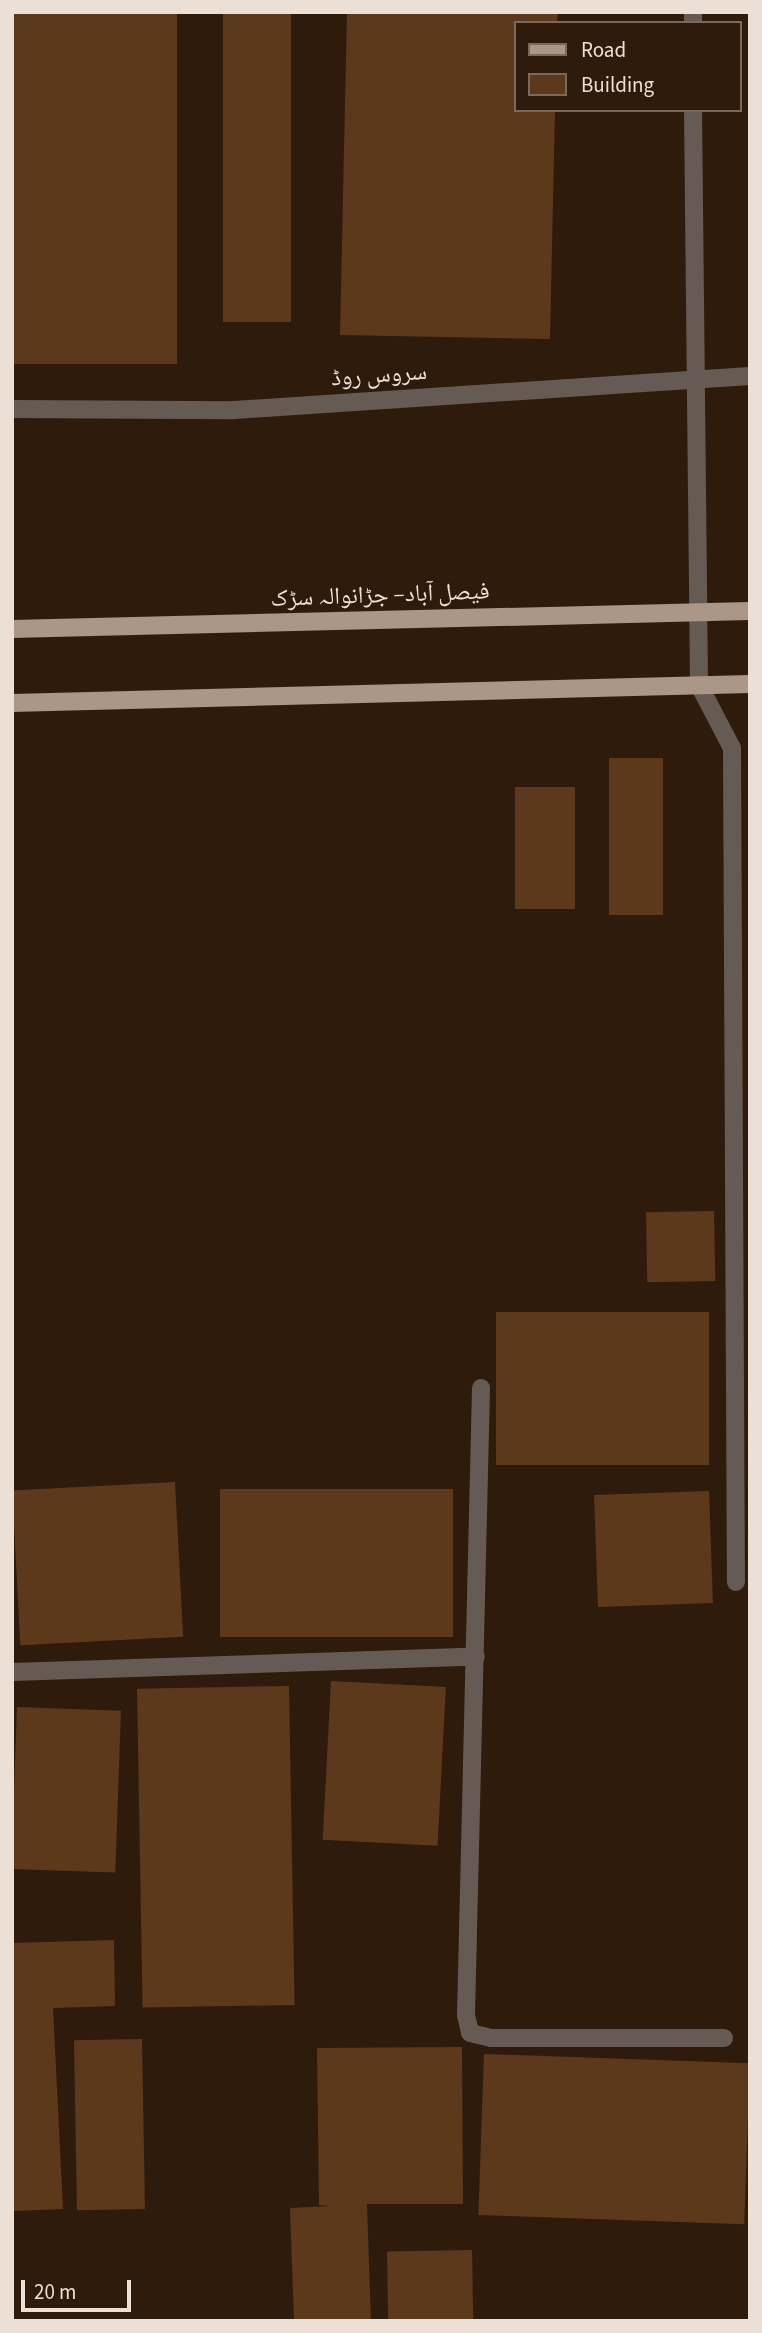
<!DOCTYPE html>
<meta charset="utf-8">
<style>
body{margin:0}
#map{position:relative;width:762px;height:2333px;overflow:hidden;background:#2f1b0c;font-family:"Source Sans 3","Noto Naskh Arabic",sans-serif}
div>[style]{position:absolute}
.building>*{inset:0;background:#5d391c;transform-origin:0 0}
.street>*{height:18px;margin:-9px;padding:0 9px;transform-origin:9px;border-radius:9px;background:#665b54}
.primary>*{height:18px;margin:-9px;padding:0 9px;transform-origin:9px;border-radius:9px;background:#ac9687}
span{translate:-50% -50%;white-space:nowrap;text-align:center;line-height:1.15;-webkit-text-stroke:5px #2f1b0c;paint-order:stroke}
.street-label{font-size:24px;color:#ecdfd5}
.frame{position:absolute;inset:0;border:14px solid #ecdfd5;pointer-events:none}
.legend{position:absolute;left:514px;top:21px;width:228px;height:91px;box-sizing:border-box;background:#2f1b0c;border:2px solid #7b695c;margin:0;padding:9px 12px;list-style:none;font-size:21px;color:#ecdfd5}
.legend li{display:flex;align-items:center;gap:14px;height:35px}
.legend b{width:35px;border:2px solid #7b695c}
.scale{position:absolute;left:21px;top:2280px;width:110px;height:32px;box-sizing:border-box;border:4px solid #ecdfd5;border-top:0;padding-left:9px;font-size:21px;line-height:24px;white-space:nowrap;color:#ecdfd5;-webkit-text-stroke:5px #2f1b0c;paint-order:stroke}
</style>
<div id="map">
<div class="building">
<div style="left:12px;top:12px;width:165px;height:352px"></div>
<div style="left:223px;top:12px;width:68px;height:310px"></div>
<div style="clip-path:polygon(347px 12px,558px 12px,557px 23px,515px 23px,515px 110px,555px 110px,550px 339px,340px 335px)"></div>
<div style="left:609px;top:758px;width:54px;height:157px"></div>
<div style="left:515px;top:787px;width:60px;height:122px"></div>
<div style="left:714px;top:1211px;width:70px;height:68px;rotate:89deg"></div>
<div style="left:709px;top:1312px;width:153px;height:213px;rotate:90deg"></div>
<div style="left:175px;top:1482px;width:155px;height:163px;rotate:87deg"></div>
<div style="left:220px;top:1489px;width:233px;height:148px"></div>
<div style="left:709px;top:1491px;width:112px;height:115px;rotate:88deg"></div>
<div style="left:331px;top:1681px;width:115px;height:159px;rotate:3deg"></div>
<div style="left:289px;top:1686px;width:319px;height:152px;rotate:89deg"></div>
<div style="left:17px;top:1707px;width:104px;height:162px;rotate:2deg"></div>
<div style="clip-path:polygon(114px 1940px,115px 2006px,53px 2008px,63px 2209px,14px 2211px,12px 1943px)"></div>
<div style="left:142px;top:2039px;width:170px;height:68px;rotate:89deg"></div>
<div style="clip-path:polygon(462px 2047px,463px 2204px,367px 2204px,371px 2321px,294px 2321px,290px 2208px,331px 2206px,319px 2205px,317px 2048px)"></div>
<div style="left:484px;top:2054px;width:266px;height:161px;rotate:2deg"></div>
<div style="left:472px;top:2250px;width:71px;height:85px;rotate:89deg"></div>
</div>
<div class="street">
<div style="left:693px;top:12px;width:11px;rotate:90deg"></div>
<div style="left:693px;top:110px;width:575px;rotate:89.4deg"></div>
<div style="left:699px;top:685px;width:71px;rotate:62.4deg"></div>
<div style="left:732px;top:748px;width:834px;rotate:89.73deg"></div>
<div style="left:12px;top:409px;width:222px;rotate:0.3deg"></div>
<div style="left:234px;top:410px;width:517px;rotate:-3.77deg"></div>
<div style="left:481px;top:1388px;width:627px;rotate:91.37deg"></div>
<div style="left:466px;top:2015px;width:18px;rotate:77deg"></div>
<div style="left:470px;top:2033px;width:22px;rotate:13deg"></div>
<div style="left:491px;top:2038px;width:233px"></div>
<div style="left:12px;top:1672px;width:464px;rotate:-1.9deg"></div>
</div>
<div class="primary">
<div style="left:12px;top:629px;width:738px;rotate:-1.4deg"></div>
<div style="left:12px;top:703px;width:738px;rotate:-1.47deg"></div>
</div>
<div class="street-label">
<span style="left:379px;top:375px;rotate:-4deg">سروس روڈ</span>
<span style="left:380px;top:595px;rotate:-2deg">فیصل آباد– جڑانوالہ سڑک</span>
</div>
<div class="frame"></div>
<ul class="legend">
<li><b style="height:9px;background:#ac9687"></b>Road</li>
<li><b style="height:19px;background:#5d391c"></b>Building</li>
</ul>
<div class="scale">20 m</div>
</div>
